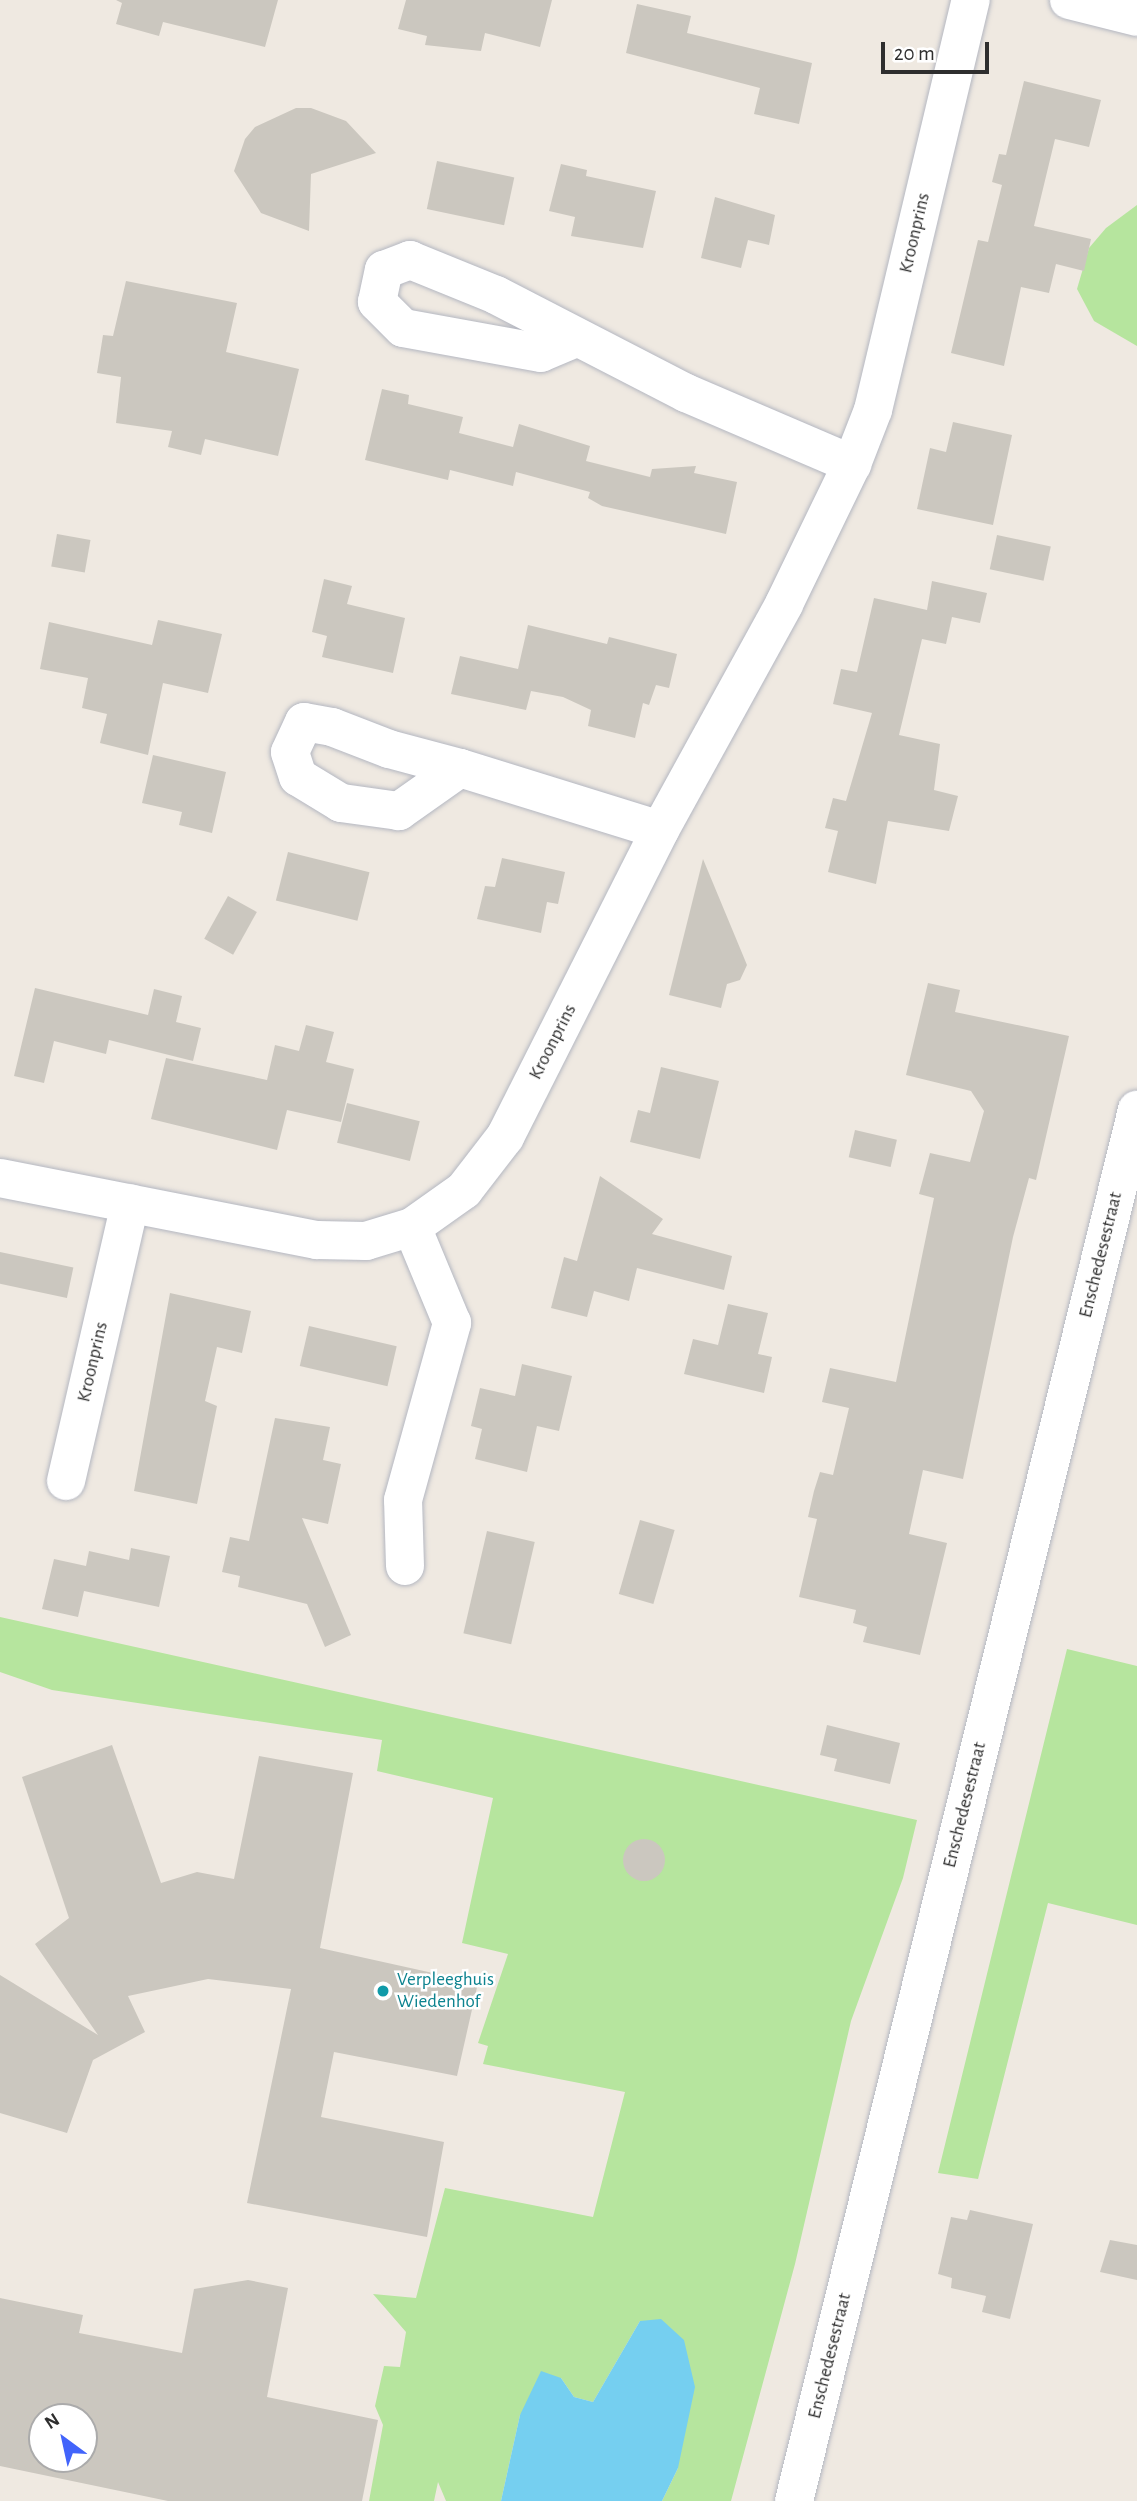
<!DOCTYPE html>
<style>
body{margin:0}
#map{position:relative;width:1137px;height:2501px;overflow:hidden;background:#efe9e1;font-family:"Alegreya Sans",sans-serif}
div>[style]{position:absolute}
.green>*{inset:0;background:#b6e59e}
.water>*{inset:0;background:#75cff0}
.building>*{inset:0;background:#cbc7bf;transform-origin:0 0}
.round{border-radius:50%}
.roads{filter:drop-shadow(0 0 2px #b4b7c1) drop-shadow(0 0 2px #b4b7c1)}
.street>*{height:38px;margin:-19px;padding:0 19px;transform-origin:19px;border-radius:19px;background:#fff}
.secondary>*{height:38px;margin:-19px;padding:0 19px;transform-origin:19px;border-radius:19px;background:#fff}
.dots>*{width:19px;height:19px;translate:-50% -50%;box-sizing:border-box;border:4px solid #fff;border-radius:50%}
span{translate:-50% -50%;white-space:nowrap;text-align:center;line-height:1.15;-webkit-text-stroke:5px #fff;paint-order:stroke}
.street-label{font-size:19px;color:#2e2e2e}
.culture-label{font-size:19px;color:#0d838f}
.left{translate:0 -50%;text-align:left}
.north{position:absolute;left:28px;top:2403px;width:70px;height:70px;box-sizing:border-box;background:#fff;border:2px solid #ababab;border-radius:50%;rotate:327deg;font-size:19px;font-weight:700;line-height:28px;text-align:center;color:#2e2e2e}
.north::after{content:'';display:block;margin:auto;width:24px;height:32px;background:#4264fb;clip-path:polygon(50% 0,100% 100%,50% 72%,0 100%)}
.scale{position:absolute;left:881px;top:42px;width:108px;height:32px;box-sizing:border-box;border:4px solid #2e2e2e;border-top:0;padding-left:9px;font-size:21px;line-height:24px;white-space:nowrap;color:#2e2e2e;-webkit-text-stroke:5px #fff;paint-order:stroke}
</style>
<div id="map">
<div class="green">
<div style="clip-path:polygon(1137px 205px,1137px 346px,1094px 321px,1077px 289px,1089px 248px,1106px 228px)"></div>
<div style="clip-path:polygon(0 1617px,917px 1820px,903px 1878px,851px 2021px,795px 2264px,731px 2501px,662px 2501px,678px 2468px,640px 2321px,593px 2402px,574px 2397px,561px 2378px,520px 2415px,501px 2501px,446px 2501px,438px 2482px,434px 2501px,369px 2501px,383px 2425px,375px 2406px,384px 2366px,400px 2367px,406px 2332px,373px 2294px,416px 2298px,445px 2188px,593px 2217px,625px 2092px,483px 2064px,488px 2046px,478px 2043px,508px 1954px,462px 1943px,493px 1798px,377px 1771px,382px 1740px,52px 1690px,0 1672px)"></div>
<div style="clip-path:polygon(1067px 1649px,1137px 1666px,1137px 1925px,1048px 1903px,978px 2179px,938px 2173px)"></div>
</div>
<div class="water">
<div style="clip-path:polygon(661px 2319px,684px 2340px,695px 2387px,678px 2468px,662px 2501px,501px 2501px,520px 2415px,541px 2371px,561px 2378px,574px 2397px,593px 2402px,640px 2321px)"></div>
</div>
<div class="building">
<div style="clip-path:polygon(116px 0,278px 0,265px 47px,163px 22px,159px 36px,116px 24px,122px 3px)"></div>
<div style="clip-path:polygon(406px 0,552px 0,540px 47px,485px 33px,481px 51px,425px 45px,427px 36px,398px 29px)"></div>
<div style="clip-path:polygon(637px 4px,691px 16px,687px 33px,812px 63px,799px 124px,754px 114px,760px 88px,626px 53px)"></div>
<div style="clip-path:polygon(1024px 81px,1101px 100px,1089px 147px,1055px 139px,1034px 226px,1091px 239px,1084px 271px,1056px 264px,1049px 293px,1021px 287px,1004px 366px,951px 353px,978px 240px,988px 242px,1002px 185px,992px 182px,999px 154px,1006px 155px)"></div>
<div style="clip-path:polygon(296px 108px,311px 108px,346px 121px,376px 153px,311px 174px,309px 231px,261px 213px,234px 171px,245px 139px,255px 127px)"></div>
<div style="left:437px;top:161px;width:79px;height:49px;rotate:12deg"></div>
<div style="clip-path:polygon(561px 164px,587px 170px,586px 176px,656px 191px,643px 248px,571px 236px,575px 217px,549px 211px)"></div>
<div style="clip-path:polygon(715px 197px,775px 215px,769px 245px,748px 240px,741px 268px,701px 258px)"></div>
<div style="clip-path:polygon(126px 281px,237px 303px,226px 352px,299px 369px,278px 456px,205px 439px,201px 455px,168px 447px,172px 431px,116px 423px,121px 377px,97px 373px,103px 335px,113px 336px)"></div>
<div style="clip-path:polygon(382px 389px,409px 395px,408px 404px,463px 417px,459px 433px,513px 447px,519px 424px,590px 446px,586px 461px,650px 477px,652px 469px,696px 466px,694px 473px,737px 482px,726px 534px,602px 506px,588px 498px,590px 492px,516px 472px,513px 486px,450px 470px,448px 480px,365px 460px)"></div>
<div style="clip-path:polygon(953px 422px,1012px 435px,993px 525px,917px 509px,930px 448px,946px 452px)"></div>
<div style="left:57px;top:534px;width:34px;height:33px;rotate:10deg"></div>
<div style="left:997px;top:535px;width:55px;height:35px;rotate:12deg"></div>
<div style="clip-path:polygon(324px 579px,352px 586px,347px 604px,405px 618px,393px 673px,322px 657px,327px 636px,312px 632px)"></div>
<div style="clip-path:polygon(932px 581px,987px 593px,980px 623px,952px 617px,946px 644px,922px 639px,899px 735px,940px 744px,934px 790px,958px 796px,949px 831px,888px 821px,876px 884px,828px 872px,838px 831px,825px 828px,833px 798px,846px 801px,872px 713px,833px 704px,841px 669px,857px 672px,874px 598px,927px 610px)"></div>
<div style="clip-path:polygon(158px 620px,222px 634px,208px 693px,163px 683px,148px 755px,100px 743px,107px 714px,82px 708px,88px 678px,40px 669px,49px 622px,152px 645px)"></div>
<div style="clip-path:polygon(528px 625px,607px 644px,609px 637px,677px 654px,669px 688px,656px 685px,649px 705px,643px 703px,635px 738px,588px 726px,591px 710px,563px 697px,531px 691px,526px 710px,451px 694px,460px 656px,518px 669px)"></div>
<div style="clip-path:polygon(153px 755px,226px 772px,212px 833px,179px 825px,182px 812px,142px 803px)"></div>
<div style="left:288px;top:852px;width:84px;height:50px;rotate:14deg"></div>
<div style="clip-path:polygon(502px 858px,565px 872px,558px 904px,547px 902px,541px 933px,477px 919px,485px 886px,495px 887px)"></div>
<div style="clip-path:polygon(703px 859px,747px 965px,740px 980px,727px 984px,721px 1008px,669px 995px)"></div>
<div style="left:228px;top:896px;width:33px;height:49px;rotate:29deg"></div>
<div style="clip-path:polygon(928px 983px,960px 990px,955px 1012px,1069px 1036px,1036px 1180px,1029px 1178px,1013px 1237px,963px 1479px,923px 1470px,909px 1534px,947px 1543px,920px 1655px,863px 1642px,867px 1627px,853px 1623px,856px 1610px,799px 1597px,817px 1519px,808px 1517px,814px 1491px,820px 1472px,833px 1475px,849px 1408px,822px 1402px,830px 1368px,896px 1382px,934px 1198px,919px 1194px,930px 1153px,970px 1162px,984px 1111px,971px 1091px,906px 1075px)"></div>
<div style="clip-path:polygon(35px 988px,148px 1015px,154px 989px,182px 996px,176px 1022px,201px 1028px,193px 1061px,109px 1040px,106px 1054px,54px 1041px,44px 1083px,14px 1076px)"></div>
<div style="clip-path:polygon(306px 1025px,334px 1032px,326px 1062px,354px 1069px,341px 1122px,287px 1110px,277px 1150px,151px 1119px,166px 1058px,267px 1080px,275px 1045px,299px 1051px)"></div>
<div style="clip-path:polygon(661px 1067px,719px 1081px,700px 1159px,630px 1142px,638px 1110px,650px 1113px)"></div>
<div style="left:347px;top:1103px;width:75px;height:41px;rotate:14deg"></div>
<div style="left:855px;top:1130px;width:43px;height:28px;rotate:13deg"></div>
<div style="clip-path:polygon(600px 1176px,663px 1219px,652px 1234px,732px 1256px,724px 1290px,637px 1268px,629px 1301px,594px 1291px,587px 1317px,551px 1308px,564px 1257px,577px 1261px)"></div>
<div style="left:0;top:1252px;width:75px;height:31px;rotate:12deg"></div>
<div style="clip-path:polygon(170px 1293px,251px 1311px,242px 1353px,217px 1347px,205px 1401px,217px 1406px,197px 1504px,134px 1491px)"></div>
<div style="clip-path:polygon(728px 1304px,768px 1313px,758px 1354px,772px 1357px,764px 1393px,684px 1374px,693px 1339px,718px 1345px)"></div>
<div style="left:309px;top:1326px;width:90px;height:41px;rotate:13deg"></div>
<div style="clip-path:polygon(522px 1364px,572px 1376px,559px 1431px,537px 1426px,527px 1472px,475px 1459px,482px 1429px,471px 1426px,480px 1388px,515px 1396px)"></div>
<div style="clip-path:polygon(275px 1418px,330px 1427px,323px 1460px,341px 1464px,328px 1524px,302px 1518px,351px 1635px,325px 1647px,307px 1604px,238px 1587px,240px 1576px,222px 1572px,230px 1537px,249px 1541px)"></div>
<div style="left:640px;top:1520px;width:36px;height:77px;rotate:16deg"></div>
<div style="left:487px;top:1531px;width:49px;height:105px;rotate:13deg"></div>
<div style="clip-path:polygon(131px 1548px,170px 1556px,159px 1607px,84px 1591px,78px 1617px,42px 1609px,54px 1559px,86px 1566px,89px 1551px,129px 1560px)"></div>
<div style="clip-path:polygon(827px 1725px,900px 1743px,890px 1784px,834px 1771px,837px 1759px,820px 1755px)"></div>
<div style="clip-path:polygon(112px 1745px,161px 1883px,197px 1872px,234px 1879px,259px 1756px,353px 1773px,320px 1948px,478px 1983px,457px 2076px,334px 2052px,321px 2117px,444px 2142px,427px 2237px,247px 2203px,291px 1989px,208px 1979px,128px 1996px,145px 2032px,93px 2060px,67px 2133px,0 2113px,0 1975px,98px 2035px,35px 1944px,69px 1918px,22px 1777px)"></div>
<div class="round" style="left:623px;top:1839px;width:42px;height:42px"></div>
<div style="clip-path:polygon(970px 2210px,1033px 2224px,1010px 2319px,982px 2312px,986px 2296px,951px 2288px,952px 2278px,938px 2274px,951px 2217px,967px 2220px)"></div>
<div style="clip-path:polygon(1110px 2240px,1137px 2245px,1137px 2280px,1100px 2272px)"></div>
<div style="clip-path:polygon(evenodd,248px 2280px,288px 2288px,267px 2397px,378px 2420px,362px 2501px,168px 2501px,0 2466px,0 2298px,83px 2315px,79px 2333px,182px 2353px,194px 2289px,248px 2280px,42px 2417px,84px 2417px,84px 2459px,42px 2459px,42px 2417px)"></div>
</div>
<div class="roads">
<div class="street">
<div style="left:576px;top:338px;width:38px;rotate:157deg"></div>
<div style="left:541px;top:353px;width:140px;rotate:-169.7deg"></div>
<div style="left:403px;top:328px;width:37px;rotate:-135deg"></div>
<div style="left:377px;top:302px;width:33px;rotate:-78deg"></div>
<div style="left:384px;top:270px;width:28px;rotate:-21deg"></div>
<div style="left:410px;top:260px;width:93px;rotate:22.1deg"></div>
<div style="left:496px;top:295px;width:214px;rotate:27.3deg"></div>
<div style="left:686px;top:393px;width:181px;rotate:23.2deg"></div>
<div style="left:460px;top:768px;width:75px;rotate:144.8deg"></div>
<div style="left:399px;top:811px;width:59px;rotate:-172.1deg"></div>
<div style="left:341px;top:803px;width:50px;rotate:-148.8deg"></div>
<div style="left:298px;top:777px;width:26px;rotate:-108deg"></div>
<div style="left:290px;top:752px;width:33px;rotate:-65deg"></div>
<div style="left:304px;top:722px;width:28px;rotate:10deg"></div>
<div style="left:332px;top:727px;width:61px;rotate:21.1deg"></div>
<div style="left:389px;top:749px;width:73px;rotate:15deg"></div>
<div style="left:460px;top:768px;width:209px;rotate:17.2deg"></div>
<div style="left:0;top:1178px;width:323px;rotate:11.1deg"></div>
<div style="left:317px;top:1240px;width:49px;rotate:1.2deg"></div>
<div style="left:366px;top:1241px;width:48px;rotate:-16.9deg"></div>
<div style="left:412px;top:1227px;width:64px;rotate:-35.4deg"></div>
<div style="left:464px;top:1190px;width:67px;rotate:-52.3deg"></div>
<div style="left:505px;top:1137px;width:344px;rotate:-63.2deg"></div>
<div style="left:660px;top:830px;width:258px;rotate:-61.2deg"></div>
<div style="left:784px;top:604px;width:156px;rotate:-64.1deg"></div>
<div style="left:852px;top:464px;width:58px;rotate:-68.7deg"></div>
<div style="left:873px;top:410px;width:422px;rotate:-76.6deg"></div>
<div style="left:66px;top:1481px;width:285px;rotate:-77deg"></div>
<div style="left:405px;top:1566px;width:66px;rotate:-91.7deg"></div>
<div style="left:403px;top:1500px;width:184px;rotate:-74.5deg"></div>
<div style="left:452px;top:1323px;width:104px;rotate:-112.6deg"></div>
</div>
<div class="secondary">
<div style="left:1069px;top:0;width:70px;rotate:14deg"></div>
<div style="left:794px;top:2501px;width:1433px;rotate:-76.15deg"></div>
</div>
</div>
<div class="dots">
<div style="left:383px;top:1991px;background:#0f9aa8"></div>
</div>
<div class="street-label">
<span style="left:915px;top:233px;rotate:-77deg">Kroonprins</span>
<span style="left:553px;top:1042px;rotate:-63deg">Kroonprins</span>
<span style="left:1101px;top:1255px;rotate:-76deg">Enschedesestraat</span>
<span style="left:93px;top:1362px;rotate:-77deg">Kroonprins</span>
<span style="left:965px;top:1805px;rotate:-76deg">Enschedesestraat</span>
<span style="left:830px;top:2356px;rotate:-76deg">Enschedesestraat</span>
</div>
<div class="culture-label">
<span class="left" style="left:397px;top:1991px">Verpleeghuis<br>Wiedenhof</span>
</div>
<div class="north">N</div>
<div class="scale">20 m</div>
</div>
